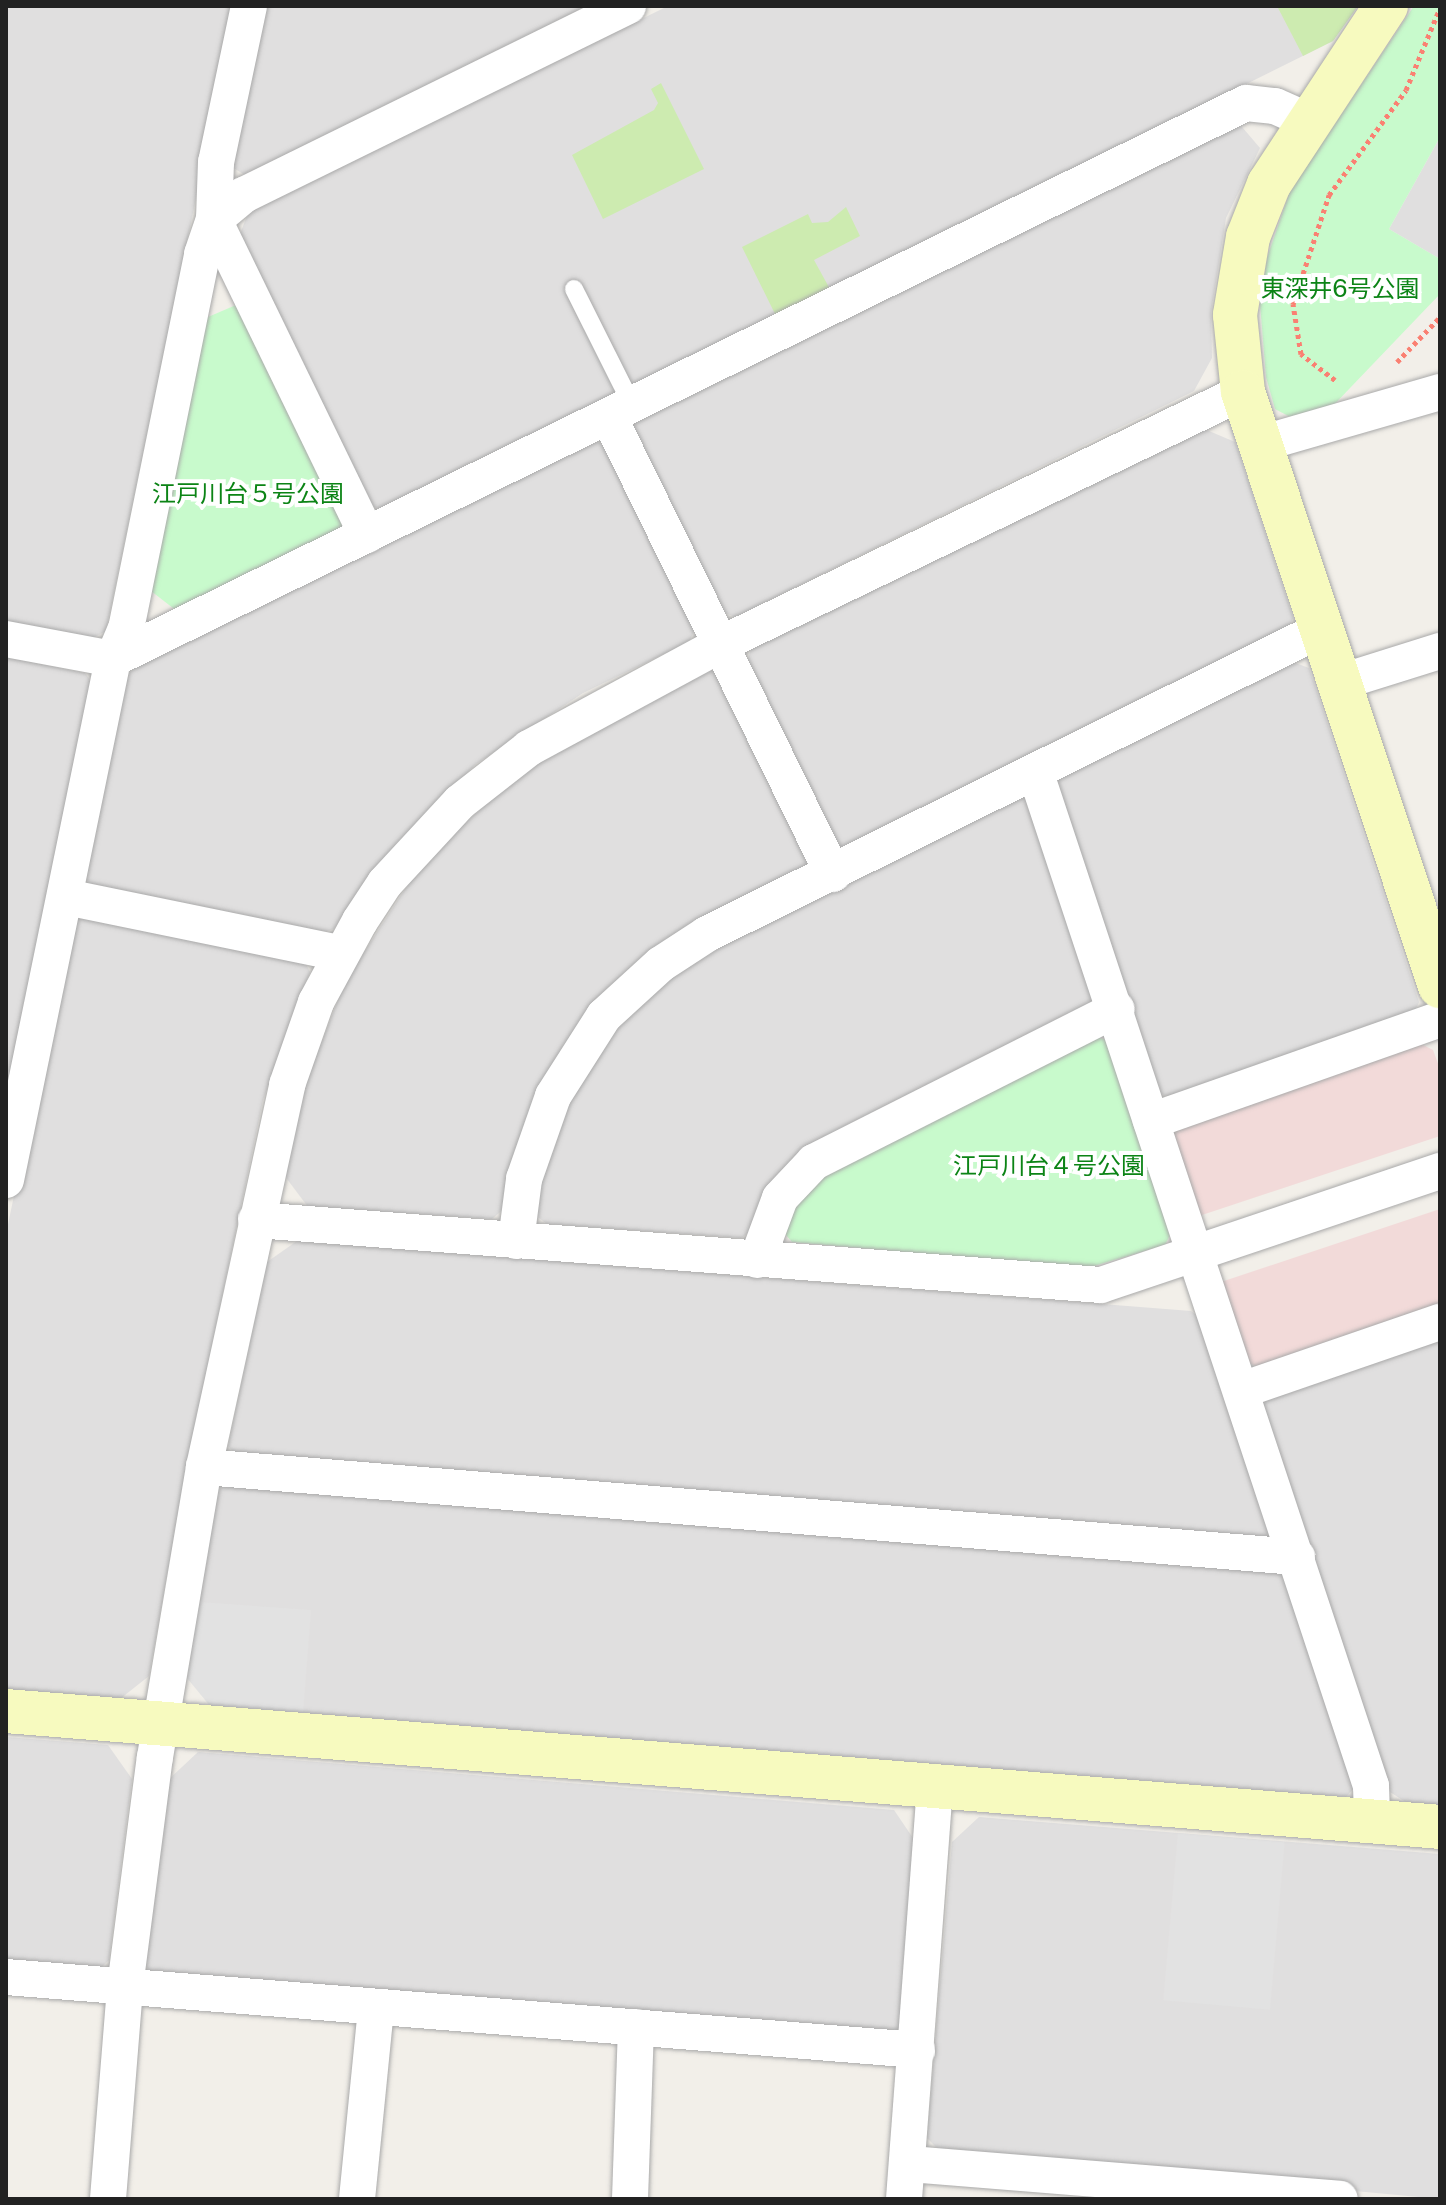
<!DOCTYPE html>
<meta charset="utf-8">
<style>
body{margin:0}
#map{position:relative;width:1446px;height:2205px;overflow:hidden;background:#f2efe9;font-family:"Public Sans","Noto Sans JP",sans-serif}
div>[style]{position:absolute}
.residential>*{inset:0;background:#e0dfdf}
.commercial>*{inset:0;background:#f2dad9}
.grass>*{inset:0;background:#cdebb0}
.park>*{inset:0;background:#c8facc}
.parking>*{inset:0;background:#e2e2e2;transform-origin:0 0}
.path>*{height:5px;margin-top:-2.5px;transform-origin:0;background:repeating-linear-gradient(90deg,#fa8072 0 4px,transparent 0 8px)}
.roads{filter:drop-shadow(0 0 2px #a9a9a9) drop-shadow(0 0 2px #a9a9a9)}
.lane>*{height:18px;margin:-9px;padding:0 9px;transform-origin:9px;border-radius:9px;background:#fff}
.street>*{height:36px;margin:-18px;padding:0 18px;transform-origin:18px;border-radius:18px;background:#fff}
.secondary>*{height:44px;margin:-22px;padding:0 22px;transform-origin:22px;border-radius:22px;background:#f7fabf}
span{translate:-50% -50%;white-space:nowrap;text-align:center;line-height:1.15;-webkit-text-stroke:8px #fff;paint-order:stroke}
.park-label{font-size:24px;color:#0c8416}
.frame{position:absolute;inset:0;border:8px solid #222;pointer-events:none}
</style>
<div id="map">
<div class="residential">
<div style="clip-path:polygon(8px 6px,236px 6px,106px 631px,91px 639px,6px 622px)"></div>
<div style="clip-path:polygon(261px 6px,587px 6px,245px 175px,227px 164px)"></div>
<div style="clip-path:polygon(668px 6px,1358px 6px,1333px 41px,388px 511px,372px 506px,239px 237px,248px 213px)"></div>
<div style="clip-path:polygon(1237px 121px,1260px 148px,1226px 218px,1211px 312px,1212px 358px,1194px 391px,735px 617px,718px 610px,629px 435px,636px 417px)"></div>
<div style="clip-path:polygon(1440px 137px,1440px 259px,1389px 229px)"></div>
<div style="clip-path:polygon(1202px 428px,1235px 442px,1293px 618px,1285px 637px,851px 850px,833px 845px,745px 670px,751px 649px)"></div>
<div style="clip-path:polygon(591px 440px,608px 446px,698px 623px,689px 642px,583px 693px,476px 764px,396px 844px,334px 929px,317px 934px,93px 888px,82px 874px,120px 681px,143px 661px)"></div>
<div style="clip-path:polygon(6px 657px,85px 673px,94px 685px,6px 1118px)"></div>
<div style="clip-path:polygon(1290px 661px,1309px 668px,1419px 1002px,1413px 1015px,1171px 1098px,1155px 1091px,1054px 791px,1058px 779px)"></div>
<div style="clip-path:polygon(708px 669px,724px 676px,814px 858px,809px 873px,656px 954px,506px 1207px,492px 1219px,308px 1207px,284px 1175px,303px 1089px,346px 980px,411px 880px,445px 841px,523px 771px)"></div>
<div style="clip-path:polygon(1020px 796px,1035px 803px,1097px 993px,1088px 1010px,741px 1238px,547px 1224px,531px 1212px,579px 1073px,661px 976px)"></div>
<div style="clip-path:polygon(87px 912px,302px 956px,310px 972px,263px 1100px,185px 1475px,149px 1676px,120px 1699px,6px 1690px,6px 1234px,71px 922px)"></div>
<div style="clip-path:polygon(297px 1241px,1191px 1311px,1205px 1322px,1273px 1527px,1262px 1542px,240px 1459px,228px 1446px,267px 1262px)"></div>
<div style="clip-path:polygon(1440px 1335px,1440px 1807px,1407px 1803px,1387px 1790px,1261px 1410px,1270px 1393px)"></div>
<div style="clip-path:polygon(232px 1480px,1279px 1566px,1360px 1781px,1346px 1797px,303px 1713px,199px 1602px,217px 1491px)"></div>
<div style="clip-path:polygon(6px 1737px,108px 1745px,132px 1779px,109px 1960px,95px 1974px,6px 1966px)"></div>
<div style="clip-path:polygon(198px 1752px,894px 1810px,915px 1841px,901px 2027px,891px 2035px,156px 1978px,144px 1964px,167px 1781px)"></div>
<div style="clip-path:polygon(979px 1817px,1440px 1854px,1440px 2199px,941px 2152px,927px 2138px,952px 1842px)"></div>
</div>
<div class="commercial">
<div style="clip-path:polygon(1419px 1043px,1433px 1050px,1440px 1069px,1440px 1136px,1196px 1217px,1170px 1139px,1178px 1125px)"></div>
<div style="clip-path:polygon(1440px 1209px,1440px 1310px,1260px 1368px,1244px 1361px,1218px 1283px)"></div>
</div>
<div class="grass">
<div style="clip-path:polygon(1277px 6px,1358px 6px,1333px 41px,1303px 56px)"></div>
<div style="clip-path:polygon(661px 83px,704px 169px,603px 219px,572px 155px,654px 110px,658px 103px,651px 89px)"></div>
<div style="clip-path:polygon(846px 207px,860px 236px,814px 260px,831px 291px,777px 318px,742px 247px,808px 214px,812px 223px,828px 222px)"></div>
</div>
<div class="park">
<div style="clip-path:polygon(1414px 6px,1440px 6px,1440px 137px,1389px 229px,1440px 259px,1440px 294px,1328px 411px,1298px 421px,1275px 409px,1266px 377px,1260px 304px,1267px 258px,1290px 191px)"></div>
<div style="clip-path:polygon(243px 302px,347px 517px,341px 535px,182px 615px,151px 591px,199px 336px,208px 317px)"></div>
<div style="clip-path:polygon(1093px 1035px,1111px 1042px,1174px 1227px,1165px 1245px,1087px 1268px,792px 1242px,781px 1229px,804px 1184px)"></div>
</div>
<div class="parking">
<div style="clip-path:polygon(199px 1602px,311px 1610px,303px 1713px,210px 1706px,187px 1678px)"></div>
<div style="left:1178px;top:1833px;width:107px;height:168px;rotate:5deg"></div>
</div>
<div class="path">
<div style="left:1397px;top:362px;width:62px;rotate:-46.3deg"></div>
<div style="left:1335px;top:380px;width:43px;rotate:-142.6deg"></div>
<div style="left:1301px;top:354px;width:51px;rotate:-99.1deg"></div>
<div style="left:1293px;top:304px;width:115px;rotate:-71.7deg"></div>
<div style="left:1329px;top:195px;width:130px;rotate:-53.7deg"></div>
<div style="left:1406px;top:90px;width:89px;rotate:-67.5deg"></div>
</div>
<div class="roads">
<div class="lane">
<div style="left:574px;top:289px;width:130px;rotate:63.4deg"></div>
</div>
<div class="street">
<div style="left:249px;top:6px;width:159px;rotate:101.9deg"></div>
<div style="left:216px;top:162px;width:58px;rotate:92deg"></div>
<div style="left:214px;top:220px;width:350px;rotate:64.1deg"></div>
<div style="left:609px;top:417px;width:509px;rotate:63.89deg"></div>
<div style="left:1260px;top:444px;width:187px;rotate:-16.1deg"></div>
<div style="left:6px;top:639px;width:109px;rotate:10.6deg"></div>
<div style="left:113px;top:659px;width:1262px;rotate:-26.14deg"></div>
<div style="left:1246px;top:103px;width:29px;rotate:6deg"></div>
<div style="left:1275px;top:106px;width:37px;rotate:24deg"></div>
<div style="left:1341px;top:682px;width:104px;rotate:-17.4deg"></div>
<div style="left:1036px;top:774px;width:1066px;rotate:71.68deg"></div>
<div style="left:1371px;top:1786px;width:33px;rotate:88deg"></div>
<div style="left:66px;top:897px;width:280px;rotate:11.6deg"></div>
<div style="left:1151px;top:1121px;width:306px;rotate:-19.4deg"></div>
<div style="left:6px;top:1180px;width:532px;rotate:-78.39deg"></div>
<div style="left:113px;top:659px;width:33px;rotate:-67deg"></div>
<div style="left:126px;top:629px;width:383px;rotate:-78.5deg"></div>
<div style="left:202px;top:254px;width:36px;rotate:-71deg"></div>
<div style="left:214px;top:220px;width:39px;rotate:-40deg"></div>
<div style="left:244px;top:195px;width:428px;rotate:-26.2deg"></div>
<div style="left:256px;top:1220px;width:847px;rotate:4.4deg"></div>
<div style="left:1101px;top:1285px;width:358px;rotate:-18.6deg"></div>
<div style="left:516px;top:1241px;width:63px;rotate:-82.6deg"></div>
<div style="left:524px;top:1179px;width:88px;rotate:-70.7deg"></div>
<div style="left:553px;top:1096px;width:95px;rotate:-57.5deg"></div>
<div style="left:604px;top:1016px;width:77px;rotate:-42.4deg"></div>
<div style="left:661px;top:964px;width:55px;rotate:-33.1deg"></div>
<div style="left:707px;top:934px;width:686px;rotate:-26.38deg"></div>
<div style="left:757px;top:1260px;width:66px;rotate:-69.6deg"></div>
<div style="left:780px;top:1198px;width:50px;rotate:-46.6deg"></div>
<div style="left:814px;top:1162px;width:339px;rotate:-26.8deg"></div>
<div style="left:1242px;top:1390px;width:209px;rotate:-19deg"></div>
<div style="left:204px;top:1467px;width:1097px;rotate:4.71deg"></div>
<div style="left:6px;top:1977px;width:914px;rotate:4.58deg"></div>
<div style="left:909px;top:2164px;width:432px;rotate:4.6deg"></div>
<div style="left:108px;top:2199px;width:213px;rotate:-85.4deg"></div>
<div style="left:125px;top:1987px;width:232px;rotate:-82.6deg"></div>
<div style="left:155px;top:1757px;width:294px;rotate:-80.4deg"></div>
<div style="left:204px;top:1467px;width:391px;rotate:-77.7deg"></div>
<div style="left:287px;top:1085px;width:88px;rotate:-70.7deg"></div>
<div style="left:316px;top:1002px;width:92px;rotate:-61.5deg"></div>
<div style="left:360px;top:921px;width:45px;rotate:-56.7deg"></div>
<div style="left:385px;top:883px;width:110px;rotate:-47.2deg"></div>
<div style="left:460px;top:802px;width:88px;rotate:-38deg"></div>
<div style="left:529px;top:748px;width:221px;rotate:-28.4deg"></div>
<div style="left:723px;top:643px;width:577px;rotate:-25.77deg"></div>
<div style="left:357px;top:2199px;width:192px;rotate:-84.3deg"></div>
<div style="left:630px;top:2199px;width:172px;rotate:-88deg"></div>
<div style="left:904px;top:2199px;width:415px;rotate:-85.7deg"></div>
</div>
<div class="secondary">
<div style="left:1386px;top:6px;width:213px;rotate:123.3deg"></div>
<div style="left:1269px;top:184px;width:57px;rotate:111.6deg"></div>
<div style="left:1248px;top:237px;width:79px;rotate:99.5deg"></div>
<div style="left:1235px;top:315px;width:77px;rotate:84.1deg"></div>
<div style="left:1243px;top:392px;width:626px;rotate:71.65deg"></div>
<div style="left:6px;top:1711px;width:1439px;rotate:4.62deg"></div>
</div>
</div>
<div class="park-label">
<span style="left:1340px;top:289px">東深井6号公園</span>
<span style="left:248px;top:494px">江戸川台５号公園</span>
<span style="left:1049px;top:1166px">江戸川台４号公園</span>
</div>
<div class="frame"></div>
</div>
